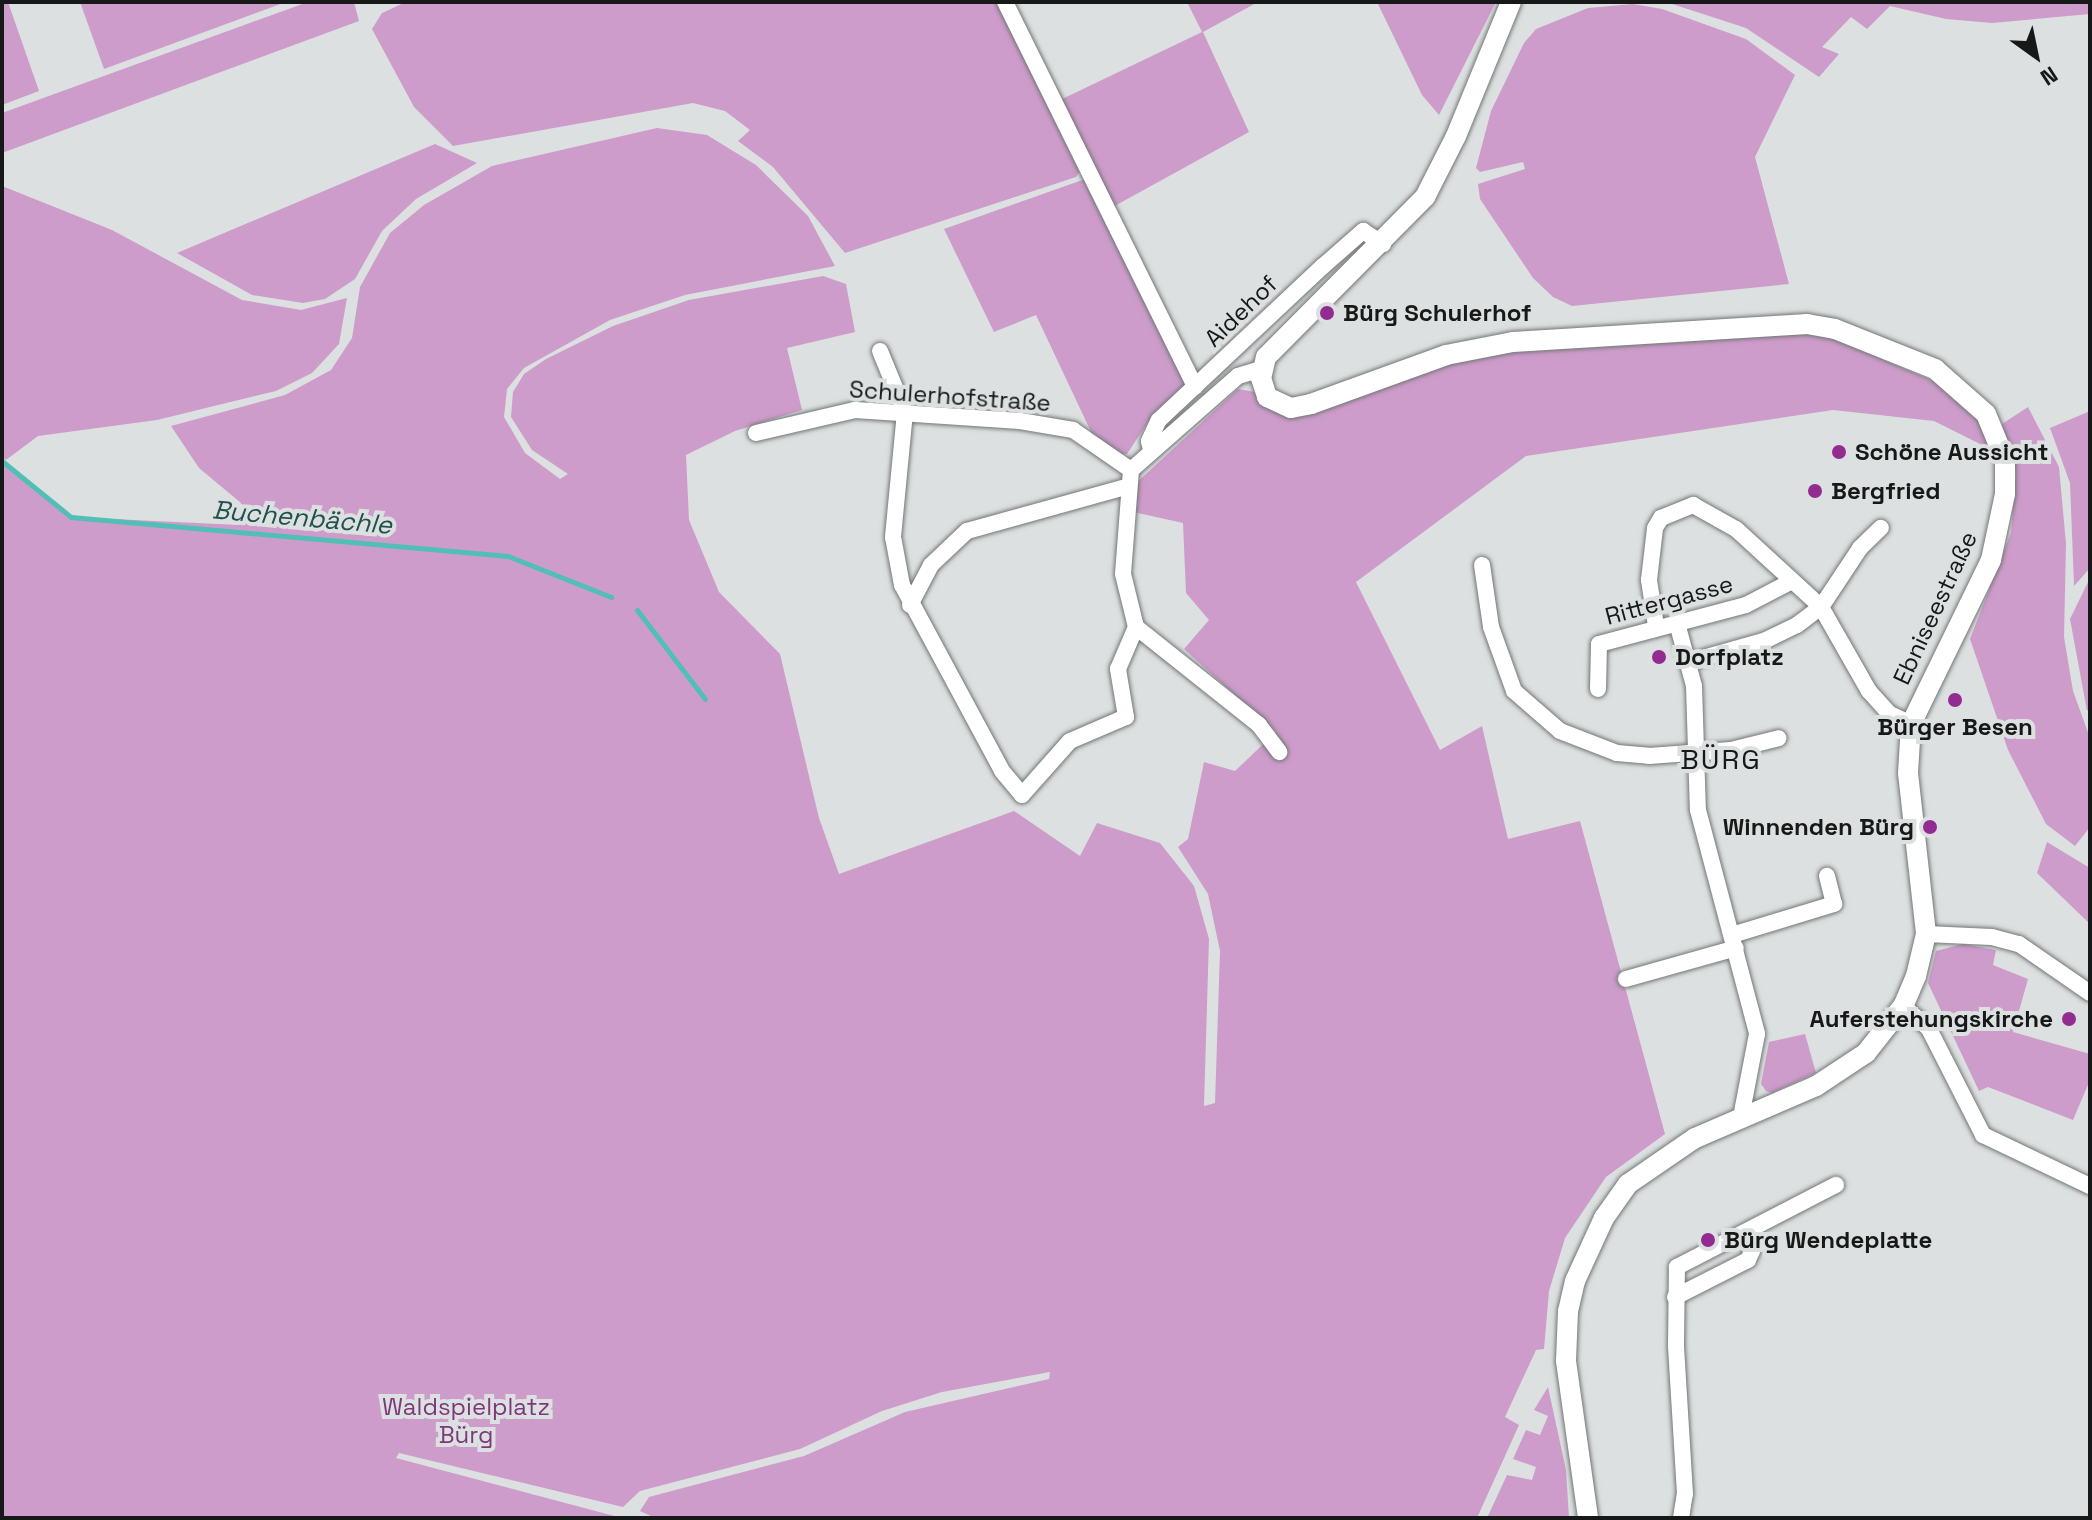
<!DOCTYPE html>
<meta charset="utf-8">
<style>
body{margin:0}
#map{position:relative;width:2092px;height:1520px;overflow:hidden;background:#dce0e0;font-family:"Space Grotesk",sans-serif}
div>[style]{position:absolute}
.green>*{inset:0;background:#ce9ccb}
.stream>*{height:5px;margin:-2.5px;padding:0 2.5px;transform-origin:2.5px;border-radius:2.5px;background:#52bfb6}
.roads{filter:drop-shadow(0 0 2px #727676) drop-shadow(0 0 2px #727676)}
.minor>*{height:16px;margin:-8px;padding:0 8px;transform-origin:8px;border-radius:8px;background:#fff}
.tertiary>*{height:20px;margin:-10px;padding:0 10px;transform-origin:10px;border-radius:10px;background:#fff}
.dots>*{width:22px;height:22px;translate:-50% -50%;box-sizing:border-box;border:4px solid #dce0e0;border-radius:50%}
span{translate:-50% -50%;white-space:nowrap;text-align:center;line-height:1.15;-webkit-text-stroke:8px #dce0e0;paint-order:stroke}
.street-label{font-size:24px;color:#171818}
.poi-label{font-size:24px;color:#171818;font-weight:700}
.left{translate:0 -50%;text-align:left}
.right{translate:-100% -50%;text-align:right}
.park-label{font-size:24px;color:#7d387b}
.water-label{font-size:26px;color:#21514d;font-style:italic}
.quarter-label{font-size:28px;color:#171818;letter-spacing:2px}
.frame{position:absolute;inset:0;border:4px solid #171818;pointer-events:none}
.north{position:absolute;left:1996px;top:16px;width:80px;height:80px;-webkit-text-stroke:6px #dce0e0;paint-order:stroke;rotate:147deg;font-size:22px;font-weight:700;line-height:32px;text-align:center;color:#171818}
.north::after{content:'';display:block;margin:auto;width:28px;height:36px;background:#171818;clip-path:polygon(50% 0,100% 100%,50% 72%,0 100%)}
</style>
<div id="map">
<div class="green">
<div style="clip-path:polygon(2px 2px,8px 2px,39px 91px,2px 105px)"></div>
<div style="clip-path:polygon(80px 2px,286px 2px,104px 69px)"></div>
<div style="clip-path:polygon(308px 2px,354px 2px,359px 21px,2px 153px,2px 113px)"></div>
<div style="clip-path:polygon(406px 2px,1000px 2px,1083px 167px,1076px 177px,845px 253px,773px 167px,738px 141px,750px 130px,725px 111px,693px 103px,453px 146px,414px 107px,372px 29px,382px 13px)"></div>
<div style="clip-path:polygon(1187px 2px,1258px 2px,1203px 32px,1249px 132px,1111px 208px,1058px 101px,1202px 32px)"></div>
<div style="clip-path:polygon(1377px 2px,1496px 2px,1439px 115px,1422px 95px)"></div>
<div style="clip-path:polygon(1666px 2px,2090px 2px,2090px 14px,1992px 23px,1946px 19px,1890px 6px,1867px 29px,1851px 17px,1822px 47px,1839px 54px,1819px 77px,1746px 28px)"></div>
<div style="clip-path:polygon(1633px 4px,1662px 9px,1746px 39px,1795px 75px,1755px 157px,1789px 284px,1572px 306px,1553px 297px,1533px 278px,1480px 199px,1478px 184px,1525px 169px,1523px 162px,1480px 172px,1476px 168px,1491px 111px,1524px 43px,1536px 29px,1588px 8px)"></div>
<div style="clip-path:polygon(657px 128px,707px 135px,756px 165px,808px 216px,835px 266px,685px 295px,610px 320px,524px 368px,507px 389px,504px 417px,525px 453px,560px 479px,568px 474px,532px 450px,511px 417px,513px 392px,524px 374px,546px 359px,613px 326px,689px 300px,823px 276px,846px 284px,855px 332px,787px 348px,802px 410px,735px 431px,686px 455px,689px 520px,719px 592px,780px 654px,819px 818px,839px 874px,1014px 811px,1080px 856px,1097px 823px,1160px 843px,1194px 886px,1209px 939px,1204px 1106px,1215px 1103px,1220px 951px,1208px 894px,1178px 847px,1188px 839px,1204px 762px,1235px 771px,1276px 732px,1184px 649px,1209px 620px,1186px 593px,1183px 523px,1129px 511px,1132px 487px,1238px 389px,1255px 392px,1277px 411px,1491px 351px,1800px 331px,1824px 334px,1942px 385px,1975px 415px,1996px 452px,1934px 421px,1833px 410px,1526px 456px,1356px 582px,1440px 750px,1482px 726px,1508px 839px,1580px 821px,1665px 1134px,1606px 1177px,1565px 1238px,1549px 1291px,1544px 1349px,1536px 1350px,1505px 1417px,1519px 1425px,1477px 1518px,655px 1518px,640px 1511px,649px 1497px,804px 1456px,905px 1412px,1049px 1379px,1050px 1372px,942px 1392px,882px 1411px,800px 1449px,640px 1491px,623px 1507px,399px 1453px,396px 1458px,622px 1518px,2px 1518px,2px 461px,71px 517px,239px 525px,241px 503px,199px 468px,171px 426px,285px 395px,331px 370px,352px 338px,360px 287px,390px 233px,424px 205px,492px 166px)"></div>
<div style="clip-path:polygon(435px 144px,477px 163px,416px 199px,382px 231px,355px 279px,325px 299px,303px 303px,252px 295px,177px 253px)"></div>
<div style="clip-path:polygon(1088px 178px,1184px 371px,1185px 386px,1152px 416px,1127px 454px,1119px 454px,1093px 436px,1036px 315px,994px 332px,944px 229px)"></div>
<div style="clip-path:polygon(2px 186px,112px 230px,242px 300px,301px 310px,347px 298px,339px 344px,312px 373px,276px 391px,157px 420px,38px 436px,6px 460px,2px 457px)"></div>
<div style="clip-path:polygon(2028px 407px,2059px 467px,2066px 544px,2064px 637px,2073px 691px,2090px 738px,2090px 827px,2075px 846px,2046px 824px,2008px 750px,1970px 639px,2011px 533px,2016px 472px,2002px 424px)"></div>
<div style="clip-path:polygon(2090px 411px,2090px 568px,2074px 586px,2070px 483px,2050px 428px)"></div>
<div style="clip-path:polygon(2090px 578px,2090px 707px,2087px 711px,2070px 619px)"></div>
<div style="clip-path:polygon(2047px 842px,2090px 868px,2090px 924px,2037px 873px)"></div>
<div style="clip-path:polygon(1963px 944px,1996px 950px,1993px 965px,2028px 979px,2013px 1032px,2090px 1054px,2090px 1080px,2073px 1120px,1988px 1087px,1979px 1091px,1928px 983px,1936px 951px)"></div>
<div style="clip-path:polygon(1805px 1034px,1816px 1073px,1772px 1093px,1766px 1091px,1761px 1084px,1769px 1042px)"></div>
<div style="clip-path:polygon(1548px 1387px,1566px 1470px,1569px 1518px,1487px 1518px,1507px 1475px,1532px 1480px,1536px 1467px,1513px 1459px,1526px 1430px,1540px 1435px,1548px 1416px,1534px 1410px)"></div>
</div>
<div class="stream">
<div style="left:2px;top:461px;width:89px;rotate:39.1deg"></div>
<div style="left:71px;top:517px;width:439px;rotate:5.1deg"></div>
<div style="left:508px;top:556px;width:111px;rotate:21.7deg"></div>
<div style="left:637px;top:610px;width:112px;rotate:52.6deg"></div>
</div>
<div class="roads">
<div class="minor">
<div style="left:1005px;top:2px;width:429px;rotate:63.7deg"></div>
<div style="left:880px;top:351px;width:66px;rotate:67.7deg"></div>
<div style="left:905px;top:412px;width:126px;rotate:95.5deg"></div>
<div style="left:893px;top:537px;width:49px;rotate:79.4deg"></div>
<div style="left:902px;top:585px;width:211px;rotate:61.7deg"></div>
<div style="left:1002px;top:771px;width:31px;rotate:50deg"></div>
<div style="left:1022px;top:795px;width:72px;rotate:-48.4deg"></div>
<div style="left:1070px;top:741px;width:61px;rotate:-23.2deg"></div>
<div style="left:1126px;top:717px;width:49px;rotate:-99.5deg"></div>
<div style="left:1118px;top:669px;width:46px;rotate:-66.8deg"></div>
<div style="left:1261px;top:369px;width:24px;rotate:163deg"></div>
<div style="left:1238px;top:376px;width:142px;rotate:138.7deg"></div>
<div style="left:1131px;top:470px;width:104px;rotate:94.4deg"></div>
<div style="left:1123px;top:574px;width:55px;rotate:76.2deg"></div>
<div style="left:1136px;top:627px;width:157px;rotate:38.5deg"></div>
<div style="left:1259px;top:725px;width:34px;rotate:53deg"></div>
<div style="left:756px;top:433px;width:102px;rotate:-13.1deg"></div>
<div style="left:855px;top:410px;width:165px;rotate:3.8deg"></div>
<div style="left:1020px;top:421px;width:54px;rotate:9.6deg"></div>
<div style="left:1073px;top:430px;width:70px;rotate:34.6deg"></div>
<div style="left:1151px;top:450px;width:9px;rotate:-103deg"></div>
<div style="left:1149px;top:441px;width:23px;rotate:-65deg"></div>
<div style="left:1159px;top:420px;width:224px;rotate:-43.2deg"></div>
<div style="left:1322px;top:267px;width:55px;rotate:-41.3deg"></div>
<div style="left:1363px;top:231px;width:24px;rotate:33deg"></div>
<div style="left:1482px;top:565px;width:63px;rotate:81.7deg"></div>
<div style="left:1491px;top:627px;width:68px;rotate:70.2deg"></div>
<div style="left:1514px;top:691px;width:61px;rotate:41deg"></div>
<div style="left:1560px;top:731px;width:61px;rotate:21.1deg"></div>
<div style="left:1617px;top:753px;width:32px;rotate:5deg"></div>
<div style="left:1649px;top:756px;width:82px;rotate:-4.2deg"></div>
<div style="left:1731px;top:750px;width:49px;rotate:-14deg"></div>
<div style="left:910px;top:605px;width:45px;rotate:-62.3deg"></div>
<div style="left:931px;top:565px;width:50px;rotate:-43.4deg"></div>
<div style="left:967px;top:531px;width:165px;rotate:-15.5deg"></div>
<div style="left:1677px;top:623px;width:65px;rotate:74.9deg"></div>
<div style="left:1694px;top:686px;width:124px;rotate:88.2deg"></div>
<div style="left:1698px;top:810px;width:232px;rotate:75.2deg"></div>
<div style="left:1757px;top:1034px;width:85px;rotate:100.9deg"></div>
<div style="left:1656px;top:626px;width:47px;rotate:-98.7deg"></div>
<div style="left:1649px;top:580px;width:52px;rotate:-83.4deg"></div>
<div style="left:1655px;top:528px;width:12px;rotate:-59deg"></div>
<div style="left:1661px;top:518px;width:35px;rotate:-22deg"></div>
<div style="left:1693px;top:505px;width:49px;rotate:29.2deg"></div>
<div style="left:1736px;top:529px;width:115px;rotate:42.5deg"></div>
<div style="left:1821px;top:607px;width:97px;rotate:60.3deg"></div>
<div style="left:1869px;top:691px;width:31px;rotate:48deg"></div>
<div style="left:1890px;top:714px;width:23px;rotate:25deg"></div>
<div style="left:1689px;top:662px;width:80px;rotate:-15.9deg"></div>
<div style="left:1766px;top:640px;width:34px;rotate:-26deg"></div>
<div style="left:1797px;top:625px;width:30px;rotate:-37deg"></div>
<div style="left:1821px;top:607px;width:71px;rotate:-56.5deg"></div>
<div style="left:1860px;top:548px;width:29px;rotate:-44deg"></div>
<div style="left:1598px;top:689px;width:45px;rotate:-88.7deg"></div>
<div style="left:1599px;top:644px;width:152px;rotate:-14.9deg"></div>
<div style="left:1746px;top:605px;width:50px;rotate:-27.6deg"></div>
<div style="left:1926px;top:934px;width:66px;rotate:2.6deg"></div>
<div style="left:1992px;top:937px;width:28px;rotate:15deg"></div>
<div style="left:2019px;top:944px;width:86px;rotate:34.6deg"></div>
<div style="left:1732px;top:935px;width:107px;rotate:-16.9deg"></div>
<div style="left:1834px;top:904px;width:29px;rotate:-104deg"></div>
<div style="left:1626px;top:979px;width:114px;rotate:-15.7deg"></div>
<div style="left:1903px;top:1006px;width:35px;rotate:41deg"></div>
<div style="left:1929px;top:1029px;width:119px;rotate:63deg"></div>
<div style="left:1983px;top:1135px;width:119px;rotate:25.5deg"></div>
<div style="left:1675px;top:1297px;width:82px;rotate:-26.9deg"></div>
<div style="left:1748px;top:1260px;width:10px;rotate:-66deg"></div>
<div style="left:1752px;top:1251px;width:20px;rotate:-110deg"></div>
<div style="left:1681px;top:1518px;width:24px;rotate:-81deg"></div>
<div style="left:1685px;top:1494px;width:149px;rotate:-93.5deg"></div>
<div style="left:1676px;top:1345px;width:78px;rotate:-89.3deg"></div>
<div style="left:1677px;top:1267px;width:179px;rotate:-27.3deg"></div>
</div>
<div class="tertiary">
<div style="left:1511px;top:2px;width:145px;rotate:112.3deg"></div>
<div style="left:1456px;top:136px;width:68px;rotate:116.9deg"></div>
<div style="left:1425px;top:197px;width:226px;rotate:134.8deg"></div>
<div style="left:1266px;top:357px;width:22px;rotate:103deg"></div>
<div style="left:1261px;top:378px;width:20px;rotate:72deg"></div>
<div style="left:1267px;top:397px;width:26px;rotate:25deg"></div>
<div style="left:1291px;top:408px;width:20px;rotate:-11deg"></div>
<div style="left:1311px;top:404px;width:144px;rotate:-19.9deg"></div>
<div style="left:1446px;top:355px;width:68px;rotate:-11deg"></div>
<div style="left:1513px;top:342px;width:295px;rotate:-3.5deg"></div>
<div style="left:1807px;top:324px;width:28px;rotate:10deg"></div>
<div style="left:1835px;top:329px;width:108px;rotate:21.8deg"></div>
<div style="left:1935px;top:369px;width:68px;rotate:41.4deg"></div>
<div style="left:1986px;top:414px;width:50px;rotate:67.6deg"></div>
<div style="left:2005px;top:460px;width:34px;rotate:90deg"></div>
<div style="left:2005px;top:494px;width:67px;rotate:102deg"></div>
<div style="left:1991px;top:560px;width:182px;rotate:116deg"></div>
<div style="left:1911px;top:724px;width:49px;rotate:93.5deg"></div>
<div style="left:1908px;top:773px;width:162px;rotate:83.6deg"></div>
<div style="left:1926px;top:934px;width:43px;rotate:103.4deg"></div>
<div style="left:1916px;top:976px;width:33px;rotate:113deg"></div>
<div style="left:1903px;top:1006px;width:60px;rotate:128.2deg"></div>
<div style="left:1866px;top:1053px;width:60px;rotate:146.6deg"></div>
<div style="left:1816px;top:1086px;width:132px;rotate:156.7deg"></div>
<div style="left:1695px;top:1138px;width:81px;rotate:145.5deg"></div>
<div style="left:1628px;top:1184px;width:42px;rotate:125.2deg"></div>
<div style="left:1604px;top:1218px;width:69px;rotate:114.7deg"></div>
<div style="left:1575px;top:1281px;width:31px;rotate:103deg"></div>
<div style="left:1568px;top:1311px;width:50px;rotate:92.3deg"></div>
<div style="left:1566px;top:1361px;width:159px;rotate:82deg"></div>
</div>
</div>
<div class="dots">
<div style="left:1327px;top:313px;background:#932c91"></div>
<div style="left:1839px;top:452px;background:#932c91"></div>
<div style="left:1815px;top:491px;background:#932c91"></div>
<div style="left:1659px;top:657px;background:#932c91"></div>
<div style="left:1955px;top:700px;background:#932c91"></div>
<div style="left:1930px;top:827px;background:#932c91"></div>
<div style="left:2069px;top:1019px;background:#932c91"></div>
<div style="left:1708px;top:1240px;background:#932c91"></div>
</div>
<div class="street-label">
<span style="left:1241px;top:311px;rotate:-44deg">Aidehof</span>
<span style="left:950px;top:396px;rotate:4deg">Schulerhofstraße</span>
<span style="left:1669px;top:600px;rotate:-15deg">Rittergasse</span>
<span style="left:1935px;top:608px;rotate:-65deg">Ebniseestraße</span>
</div>
<div class="poi-label">
<span class="left" style="left:1343px;top:313px">Bürg Schulerhof</span>
<span class="left" style="left:1855px;top:452px">Schöne Aussicht</span>
<span class="left" style="left:1831px;top:491px">Bergfried</span>
<span class="left" style="left:1675px;top:657px">Dorfplatz</span>
<span style="left:1955px;top:727px">Bürger Besen</span>
<span class="right" style="left:1914px;top:827px">Winnenden Bürg</span>
<span class="right" style="left:2053px;top:1019px">Auferstehungskirche</span>
<span class="left" style="left:1724px;top:1240px">Bürg Wendeplatte</span>
</div>
<div class="park-label">
<span style="left:466px;top:1421px">Waldspielplatz<br>Bürg</span>
</div>
<div class="water-label">
<span style="left:302px;top:518px;rotate:5deg">Buchenbächle</span>
</div>
<div class="quarter-label">
<span style="left:1721px;top:759px">BÜRG</span>
</div>
<div class="frame"></div>
<div class="north">N</div>
</div>
